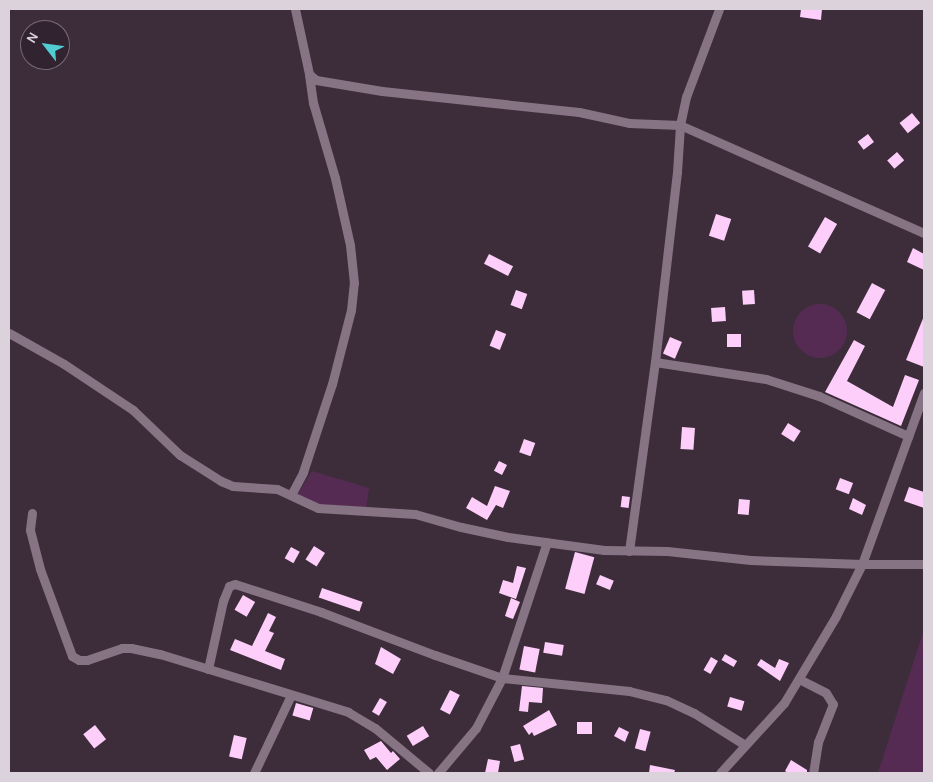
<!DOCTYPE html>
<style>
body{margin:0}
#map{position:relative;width:933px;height:782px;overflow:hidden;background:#3d2d3b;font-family:Karla,sans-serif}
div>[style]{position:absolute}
.green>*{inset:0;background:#562b53}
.round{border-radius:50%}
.building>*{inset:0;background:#fdcef9;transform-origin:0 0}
.minor>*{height:9px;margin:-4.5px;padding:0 4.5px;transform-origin:4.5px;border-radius:4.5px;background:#867384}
span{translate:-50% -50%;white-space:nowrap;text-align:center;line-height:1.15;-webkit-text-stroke:5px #322331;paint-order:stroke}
.frame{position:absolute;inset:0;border:10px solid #dcd2db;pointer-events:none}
.north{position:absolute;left:20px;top:20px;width:50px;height:50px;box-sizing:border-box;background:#322331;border:1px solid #766975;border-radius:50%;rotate:300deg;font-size:14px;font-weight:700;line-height:20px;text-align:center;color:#dcd2db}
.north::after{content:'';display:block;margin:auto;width:18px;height:22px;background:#51ccd3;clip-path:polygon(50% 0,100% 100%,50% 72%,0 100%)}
</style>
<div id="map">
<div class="green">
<div class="round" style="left:793px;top:304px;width:54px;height:54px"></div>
<div style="clip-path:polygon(312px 471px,369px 488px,366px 511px,321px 506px,297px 495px)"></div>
<div style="clip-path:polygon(924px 629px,924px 773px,878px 773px)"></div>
</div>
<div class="building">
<div style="clip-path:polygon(801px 9px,822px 9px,821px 20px,800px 17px)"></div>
<div style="left:912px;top:113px;width:13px;height:16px;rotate:51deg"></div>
<div style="left:868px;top:134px;width:10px;height:13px;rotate:53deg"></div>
<div style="left:897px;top:152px;width:11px;height:13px;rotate:49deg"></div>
<div style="left:716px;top:214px;width:16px;height:23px;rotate:18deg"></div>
<div style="left:825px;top:217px;width:14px;height:34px;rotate:30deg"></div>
<div style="clip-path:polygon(913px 248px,924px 254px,924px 270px,907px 262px)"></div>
<div style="left:489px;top:254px;width:27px;height:11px;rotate:27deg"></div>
<div style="left:872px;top:283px;width:15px;height:33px;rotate:28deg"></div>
<div style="left:516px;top:290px;width:12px;height:16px;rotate:20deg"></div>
<div style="left:754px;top:290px;width:14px;height:12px;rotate:86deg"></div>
<div style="left:725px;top:307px;width:14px;height:14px;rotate:86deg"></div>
<div style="clip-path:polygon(924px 316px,924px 367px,906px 360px)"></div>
<div style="left:496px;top:330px;width:11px;height:17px;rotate:22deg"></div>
<div style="left:727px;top:334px;width:14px;height:13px"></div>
<div style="left:670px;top:337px;width:13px;height:18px;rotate:23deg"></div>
<div style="clip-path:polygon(854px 340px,865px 346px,847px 381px,893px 407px,905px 375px,919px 380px,901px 426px,825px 392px)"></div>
<div style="left:788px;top:423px;width:15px;height:13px;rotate:32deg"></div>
<div style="left:682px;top:427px;width:13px;height:22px;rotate:4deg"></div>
<div style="left:524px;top:439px;width:12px;height:14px;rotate:20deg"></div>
<div style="left:499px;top:461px;width:9px;height:11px;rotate:27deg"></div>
<div style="left:840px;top:478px;width:14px;height:12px;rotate:21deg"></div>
<div style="clip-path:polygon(495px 486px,510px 491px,503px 508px,496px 505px,487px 520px,466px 508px,472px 497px,487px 506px)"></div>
<div style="clip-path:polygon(909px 487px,924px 492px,924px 508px,904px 501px)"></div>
<div style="left:622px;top:496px;width:8px;height:11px;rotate:7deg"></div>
<div style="clip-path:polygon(853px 498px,866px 505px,862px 515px,849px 509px)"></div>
<div style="left:739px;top:499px;width:11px;height:15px;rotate:5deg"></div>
<div style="left:314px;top:546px;width:13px;height:16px;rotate:32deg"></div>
<div style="left:291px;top:547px;width:10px;height:13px;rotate:29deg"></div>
<div style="left:575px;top:552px;width:20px;height:38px;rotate:15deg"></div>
<div style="clip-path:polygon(517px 566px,526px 568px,516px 599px,499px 593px,503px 580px,513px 583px)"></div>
<div style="left:600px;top:575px;width:15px;height:10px;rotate:23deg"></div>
<div style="left:322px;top:588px;width:43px;height:10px;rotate:19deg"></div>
<div style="left:243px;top:595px;width:14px;height:17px;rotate:30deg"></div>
<div style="clip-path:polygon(511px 598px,520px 602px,513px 619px,505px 616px)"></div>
<div style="clip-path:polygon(268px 613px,276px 617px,269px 631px,274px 633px,265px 651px,285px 659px,281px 670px,230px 650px,235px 639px,252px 646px)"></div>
<div style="left:545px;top:642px;width:19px;height:11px;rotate:9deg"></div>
<div style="left:524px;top:646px;width:16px;height:24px;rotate:11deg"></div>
<div style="clip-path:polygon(381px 647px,401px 659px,393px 674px,375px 664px)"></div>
<div style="left:725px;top:654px;width:14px;height:7px;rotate:30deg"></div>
<div style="left:711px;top:657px;width:8px;height:15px;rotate:30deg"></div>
<div style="clip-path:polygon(761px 659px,775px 668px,779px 659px,789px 663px,780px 681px,757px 665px)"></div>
<div style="clip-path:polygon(522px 686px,543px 688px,542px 703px,529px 702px,528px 712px,519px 711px)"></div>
<div style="left:450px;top:690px;width:11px;height:22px;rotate:27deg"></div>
<div style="left:730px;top:697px;width:15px;height:10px;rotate:16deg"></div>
<div style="left:380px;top:698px;width:8px;height:16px;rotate:30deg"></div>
<div style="left:296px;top:703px;width:18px;height:13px;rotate:16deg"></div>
<div style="clip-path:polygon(549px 710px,557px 725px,534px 736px,532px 732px,529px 735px,523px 726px)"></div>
<div style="left:577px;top:722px;width:15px;height:12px"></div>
<div style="left:95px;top:725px;width:18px;height:15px;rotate:52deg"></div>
<div style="left:423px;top:726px;width:12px;height:19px;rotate:59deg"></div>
<div style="clip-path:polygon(619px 727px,629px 732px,625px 742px,614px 736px)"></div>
<div style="left:640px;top:729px;width:11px;height:20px;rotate:15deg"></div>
<div style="left:234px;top:735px;width:13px;height:22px;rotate:13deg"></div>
<div style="clip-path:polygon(381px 741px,391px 753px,393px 751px,400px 759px,387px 770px,376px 757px,370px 760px,364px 750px)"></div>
<div style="left:520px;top:744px;width:16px;height:10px;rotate:75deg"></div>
<div style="clip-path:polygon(488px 759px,500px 761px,498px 773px,485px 773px)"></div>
<div style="clip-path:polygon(791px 760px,807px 770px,807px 773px,788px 773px,785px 771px)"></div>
<div style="clip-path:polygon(650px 765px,675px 770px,674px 773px,649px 773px)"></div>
</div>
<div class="minor">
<div style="left:295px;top:9px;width:66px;rotate:77.8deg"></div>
<div style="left:309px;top:74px;width:9px;rotate:41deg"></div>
<div style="left:316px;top:80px;width:67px;rotate:9.5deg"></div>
<div style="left:382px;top:91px;width:198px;rotate:6.1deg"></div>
<div style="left:579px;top:112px;width:51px;rotate:12.4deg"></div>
<div style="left:629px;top:123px;width:51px;rotate:2.2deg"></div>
<div style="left:680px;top:125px;width:267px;rotate:23.9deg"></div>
<div style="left:9px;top:333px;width:63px;rotate:29.4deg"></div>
<div style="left:64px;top:364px;width:83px;rotate:33.7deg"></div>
<div style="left:133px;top:410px;width:65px;rotate:43.8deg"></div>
<div style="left:180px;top:455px;width:49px;rotate:32.4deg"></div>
<div style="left:221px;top:481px;width:13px;rotate:23deg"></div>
<div style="left:233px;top:486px;width:44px;rotate:3.9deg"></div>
<div style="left:277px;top:489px;width:45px;rotate:24.9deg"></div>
<div style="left:318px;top:508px;width:97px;rotate:3.5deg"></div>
<div style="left:415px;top:514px;width:48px;rotate:15.8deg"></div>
<div style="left:461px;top:527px;width:48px;rotate:12deg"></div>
<div style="left:508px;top:537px;width:97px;rotate:7.7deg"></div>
<div style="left:604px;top:550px;width:63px;rotate:0.9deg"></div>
<div style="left:667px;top:551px;width:84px;rotate:6.1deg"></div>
<div style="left:751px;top:560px;width:111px;rotate:2.1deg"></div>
<div style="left:862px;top:564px;width:62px"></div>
<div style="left:655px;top:362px;width:112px;rotate:8.7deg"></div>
<div style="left:766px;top:379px;width:56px;rotate:17.8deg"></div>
<div style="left:819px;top:396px;width:98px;rotate:24.2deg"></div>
<div style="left:291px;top:495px;width:26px;rotate:-62deg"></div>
<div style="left:303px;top:472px;width:93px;rotate:-71.8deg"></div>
<div style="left:332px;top:384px;width:76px;rotate:-75.6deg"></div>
<div style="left:351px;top:310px;width:27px;rotate:-84deg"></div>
<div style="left:354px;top:283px;width:38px;rotate:-96deg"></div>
<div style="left:350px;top:245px;width:69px;rotate:-102.6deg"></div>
<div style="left:335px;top:178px;width:78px;rotate:-106.3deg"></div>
<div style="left:313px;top:103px;width:29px;rotate:-98deg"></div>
<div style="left:32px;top:513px;width:17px;rotate:97deg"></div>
<div style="left:30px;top:530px;width:40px;rotate:75.6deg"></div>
<div style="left:40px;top:569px;width:93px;rotate:69.8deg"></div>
<div style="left:72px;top:656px;width:8px;rotate:30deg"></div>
<div style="left:79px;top:660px;width:8px"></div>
<div style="left:87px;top:660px;width:37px;rotate:-19deg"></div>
<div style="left:122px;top:648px;width:9px"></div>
<div style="left:131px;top:648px;width:30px;rotate:12deg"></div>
<div style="left:160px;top:654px;width:197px;rotate:17.1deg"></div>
<div style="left:348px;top:712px;width:31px;rotate:31deg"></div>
<div style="left:375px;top:728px;width:70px;rotate:39.8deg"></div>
<div style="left:629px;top:551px;width:191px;rotate:-82.2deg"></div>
<div style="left:655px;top:362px;width:191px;rotate:-83.4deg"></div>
<div style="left:677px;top:172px;width:47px;rotate:-86.3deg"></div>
<div style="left:680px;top:125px;width:29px;rotate:-78deg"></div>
<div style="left:686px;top:97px;width:94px;rotate:-69.4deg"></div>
<div style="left:208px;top:669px;width:70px;rotate:-77.6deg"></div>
<div style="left:223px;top:601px;width:16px;rotate:-68deg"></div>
<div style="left:229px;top:586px;width:6px;rotate:-18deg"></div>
<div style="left:235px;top:584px;width:90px;rotate:18deg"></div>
<div style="left:321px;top:612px;width:122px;rotate:20.7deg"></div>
<div style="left:435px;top:655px;width:71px;rotate:18.9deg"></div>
<div style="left:502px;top:678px;width:128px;rotate:5.8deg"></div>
<div style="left:629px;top:691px;width:38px;rotate:14deg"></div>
<div style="left:666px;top:700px;width:31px;rotate:25deg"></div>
<div style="left:694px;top:713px;width:60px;rotate:32.1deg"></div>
<div style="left:799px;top:679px;width:30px;rotate:27deg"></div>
<div style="left:826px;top:693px;width:13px;rotate:58deg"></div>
<div style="left:833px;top:704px;width:41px;rotate:111.5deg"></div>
<div style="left:818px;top:742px;width:31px;rotate:99deg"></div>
<div style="left:254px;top:773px;width:86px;rotate:-64.6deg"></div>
<div style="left:438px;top:773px;width:59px;rotate:-49.8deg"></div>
<div style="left:476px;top:728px;width:56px;rotate:-62.5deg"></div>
<div style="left:502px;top:678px;width:143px;rotate:-71.7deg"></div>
<div style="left:720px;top:773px;width:95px;rotate:-47.6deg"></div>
<div style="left:784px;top:703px;width:101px;rotate:-59.1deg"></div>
<div style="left:836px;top:616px;width:58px;rotate:-63.4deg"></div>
<div style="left:862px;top:564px;width:182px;rotate:-70.1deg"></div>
</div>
<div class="frame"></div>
<div class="north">N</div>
</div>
